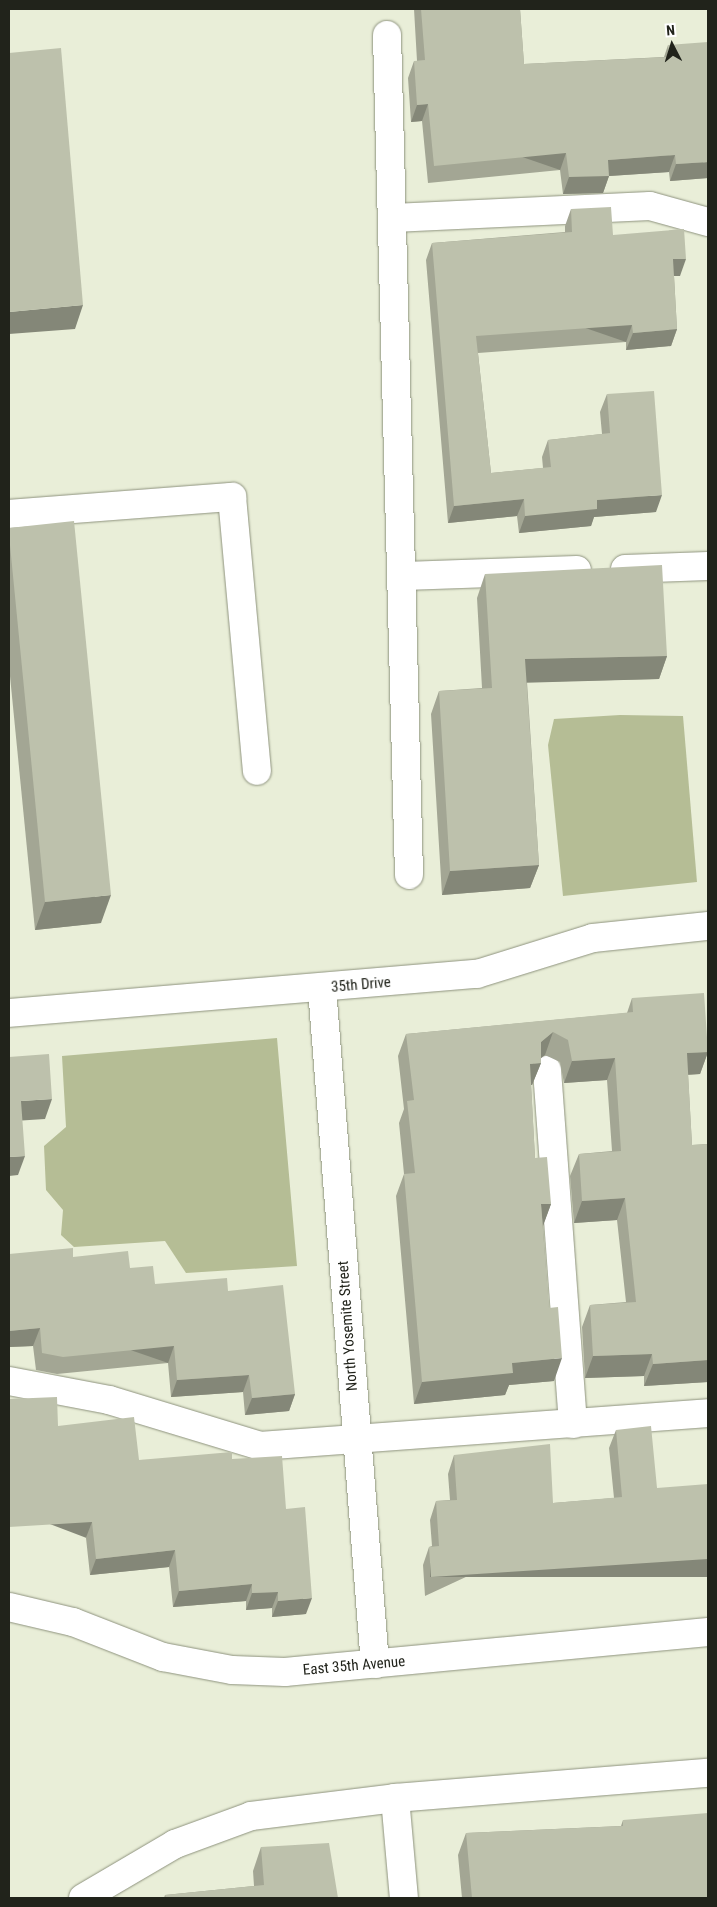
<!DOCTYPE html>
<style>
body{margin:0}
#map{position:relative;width:717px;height:1907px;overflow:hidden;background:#e9eed8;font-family:"Roboto Condensed",sans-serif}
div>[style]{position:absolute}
.green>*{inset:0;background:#b5bd95}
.roads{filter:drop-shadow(0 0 1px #8e937e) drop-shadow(0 0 1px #8e937e)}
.minor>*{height:28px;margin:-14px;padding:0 14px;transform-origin:14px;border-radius:14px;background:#fff}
.wall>*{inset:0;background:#a3a694}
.shaded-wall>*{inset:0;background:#848778;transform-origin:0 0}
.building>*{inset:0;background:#bdc1ac}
span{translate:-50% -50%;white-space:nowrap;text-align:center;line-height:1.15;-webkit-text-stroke:5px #fff;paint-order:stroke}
.street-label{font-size:15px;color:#21231b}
.frame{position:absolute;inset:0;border:10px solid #21231b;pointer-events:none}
.north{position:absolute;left:647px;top:20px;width:50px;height:50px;-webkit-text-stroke:4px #fff;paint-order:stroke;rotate:355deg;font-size:14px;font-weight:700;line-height:20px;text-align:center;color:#21231b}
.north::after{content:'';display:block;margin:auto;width:18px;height:22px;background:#21231b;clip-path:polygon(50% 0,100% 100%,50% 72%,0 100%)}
</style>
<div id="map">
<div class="green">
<div style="clip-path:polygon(620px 715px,683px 716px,697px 882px,563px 896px,548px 745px,554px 719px)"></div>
<div style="clip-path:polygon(277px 1038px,297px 1266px,186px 1273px,165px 1241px,74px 1247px,61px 1235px,63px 1210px,46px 1190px,44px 1146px,66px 1127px,62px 1056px)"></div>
</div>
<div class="roads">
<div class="minor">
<div style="left:387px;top:35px;width:840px;rotate:88.5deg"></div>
<div style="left:393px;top:218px;width:257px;rotate:-2.7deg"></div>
<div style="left:650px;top:206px;width:60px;rotate:15.4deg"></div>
<div style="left:9px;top:514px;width:224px;rotate:-4.4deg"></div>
<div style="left:232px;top:497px;width:275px;rotate:84.8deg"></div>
<div style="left:625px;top:569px;width:83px;rotate:-2.1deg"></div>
<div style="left:404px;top:576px;width:173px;rotate:-2deg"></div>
<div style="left:322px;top:988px;width:678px;rotate:85.52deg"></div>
<div style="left:9px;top:1013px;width:470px;rotate:-4.8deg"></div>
<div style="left:477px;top:974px;width:121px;rotate:-17.2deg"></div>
<div style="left:593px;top:938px;width:116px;rotate:-6deg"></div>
<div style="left:547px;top:1070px;width:355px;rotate:85.8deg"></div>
<div style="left:9px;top:1381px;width:102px;rotate:10.8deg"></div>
<div style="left:109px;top:1400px;width:158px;rotate:16.9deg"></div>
<div style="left:260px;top:1446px;width:449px;rotate:-4.2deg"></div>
<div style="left:9px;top:1607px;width:66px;rotate:13.2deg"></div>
<div style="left:73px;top:1622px;width:97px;rotate:21.3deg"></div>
<div style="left:163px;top:1657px;width:70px;rotate:10.7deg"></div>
<div style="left:232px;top:1670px;width:53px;rotate:2.2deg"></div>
<div style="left:285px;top:1672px;width:425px;rotate:-5.4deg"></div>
<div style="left:395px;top:1798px;width:100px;rotate:84.9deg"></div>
<div style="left:83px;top:1898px;width:107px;rotate:-30.4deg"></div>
<div style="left:175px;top:1844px;width:81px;rotate:-20.2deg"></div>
<div style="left:251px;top:1816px;width:145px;rotate:-7.1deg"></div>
<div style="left:395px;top:1798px;width:314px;rotate:-4.6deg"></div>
</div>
</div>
<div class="wall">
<div style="clip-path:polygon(414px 9px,520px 9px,524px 64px,664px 57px,668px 45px,708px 178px,670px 181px,669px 172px,609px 176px,603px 193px,563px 194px,560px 170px,428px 183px,422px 121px,411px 122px,408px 78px,414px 61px,417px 61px)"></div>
<div style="clip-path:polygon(571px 209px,680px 276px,674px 276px,677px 329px,671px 346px,626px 350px,626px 342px,478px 353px,491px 473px,543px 468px,542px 457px,548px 440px,602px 434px,600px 412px,607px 394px,656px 512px,594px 517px,591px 526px,519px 533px,517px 516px,448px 523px,426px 260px,432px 243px,565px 232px,565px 226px)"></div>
<div style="clip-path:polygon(9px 528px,101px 923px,35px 930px,9px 666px)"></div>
<div style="clip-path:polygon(485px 574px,667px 656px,659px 679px,527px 682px,539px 865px,530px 888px,442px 895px,431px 714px,439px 691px,482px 688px,477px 598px)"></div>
<div style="clip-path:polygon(632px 998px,708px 1052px,700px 1074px,688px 1075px,692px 1145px,708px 1144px,708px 1382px,644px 1386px,644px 1376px,585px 1378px,582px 1327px,590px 1305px,626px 1302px,617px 1220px,574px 1223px,570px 1176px,579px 1154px,612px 1151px,607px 1080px,564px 1083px,560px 1062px,545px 1055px,541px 1058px,541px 1063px,532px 1085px,531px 1085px,535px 1158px,551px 1204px,543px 1225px,554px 1381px,509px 1385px,505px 1395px,414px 1404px,396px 1196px,404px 1174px,399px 1123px,404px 1109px,398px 1056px,406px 1034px,627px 1013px)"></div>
<div style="clip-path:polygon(9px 1254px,73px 1257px,130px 1268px,155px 1284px,228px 1291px,295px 1394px,289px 1411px,245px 1415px,243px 1392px,171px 1397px,168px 1363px,57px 1374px,36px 1370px,33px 1346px,9px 1347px)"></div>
<div style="clip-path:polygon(58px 1426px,139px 1460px,232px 1459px,286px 1509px,306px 1614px,272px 1617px,272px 1608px,246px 1610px,246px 1601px,173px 1607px,169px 1567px,90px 1575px,86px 1538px)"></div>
<div style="clip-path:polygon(616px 1430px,657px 1488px,425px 1596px,423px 1565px,429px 1547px,432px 1546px,430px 1520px,436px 1501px,450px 1500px,448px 1474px,454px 1455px,553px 1503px,614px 1498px,609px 1448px)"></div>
<div style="clip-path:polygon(623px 1820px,708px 1898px,462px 1898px,458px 1855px,466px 1833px,621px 1826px)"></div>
<div style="clip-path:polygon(261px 1847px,338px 1898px,164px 1898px,165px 1895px,254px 1886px,253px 1871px)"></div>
</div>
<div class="shaded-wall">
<div style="clip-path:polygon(428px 104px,422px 121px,411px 122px,417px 105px)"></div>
<div style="left:566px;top:153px;width:18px;height:133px;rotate:109deg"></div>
<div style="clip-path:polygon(675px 155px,669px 172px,609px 176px,603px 193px,563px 194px,569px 177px,608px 160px)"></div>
<div style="clip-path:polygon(708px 162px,708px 178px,670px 181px,676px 164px)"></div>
<div style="clip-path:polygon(673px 259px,686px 259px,680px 276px,666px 276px)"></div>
<div style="clip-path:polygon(83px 305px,75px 329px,9px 334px,9px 312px)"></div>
<div style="left:632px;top:325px;width:18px;height:156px;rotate:109deg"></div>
<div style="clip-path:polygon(677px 329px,671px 346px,626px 350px,633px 333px)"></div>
<div style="clip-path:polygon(662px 495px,656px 512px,594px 517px,591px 526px,519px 533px,525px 516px,597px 500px)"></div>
<div style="clip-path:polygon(524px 499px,517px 516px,448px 523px,454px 506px)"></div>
<div style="clip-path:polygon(667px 656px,659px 679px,517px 683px,525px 659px)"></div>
<div style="clip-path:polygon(539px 865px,530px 888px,442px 895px,450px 871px)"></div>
<div style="clip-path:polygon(111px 895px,101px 923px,35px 930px,45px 902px)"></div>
<div style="clip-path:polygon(553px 1032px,545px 1055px,533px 1064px,541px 1042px)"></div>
<div style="clip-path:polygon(708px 1052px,700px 1074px,679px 1075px,687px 1053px)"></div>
<div style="clip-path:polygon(615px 1058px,607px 1080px,564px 1083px,572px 1061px)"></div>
<div style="clip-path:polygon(541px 1063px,532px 1085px,521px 1086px,530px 1064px)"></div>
<div style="clip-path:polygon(52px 1099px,45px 1119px,14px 1121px,21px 1101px)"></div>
<div style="clip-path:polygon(25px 1156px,18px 1175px,9px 1176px,9px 1157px)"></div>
<div style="clip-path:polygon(625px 1198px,617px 1220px,574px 1223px,582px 1201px)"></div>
<div style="clip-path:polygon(541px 1204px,551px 1204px,543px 1226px)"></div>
<div style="clip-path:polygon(40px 1328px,33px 1346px,9px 1347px,9px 1331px)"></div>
<div style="left:174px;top:1346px;width:18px;height:112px;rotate:109deg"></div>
<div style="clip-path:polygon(652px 1354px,644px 1376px,585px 1378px,593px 1356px)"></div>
<div style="clip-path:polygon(562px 1358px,554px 1381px,509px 1385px,505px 1395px,414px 1404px,422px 1382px,512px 1363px)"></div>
<div style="clip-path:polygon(708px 1360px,708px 1382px,644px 1386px,653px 1364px)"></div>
<div style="clip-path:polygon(249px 1375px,243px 1392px,171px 1397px,177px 1380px)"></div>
<div style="clip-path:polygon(295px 1394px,289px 1411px,245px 1415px,252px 1398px)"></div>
<div style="left:92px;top:1522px;width:17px;height:83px;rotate:111deg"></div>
<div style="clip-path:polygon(175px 1550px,169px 1567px,90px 1575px,96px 1559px)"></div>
<div style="left:708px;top:1559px;width:18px;height:278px;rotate:90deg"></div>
<div style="clip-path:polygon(252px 1584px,246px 1601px,173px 1607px,179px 1591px)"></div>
<div style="clip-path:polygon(278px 1592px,272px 1608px,246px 1610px,252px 1593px)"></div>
<div style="clip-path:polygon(312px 1598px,306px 1614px,272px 1617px,278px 1601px)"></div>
</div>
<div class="building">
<div style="clip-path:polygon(421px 9px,520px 9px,524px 64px,669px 57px,668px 45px,708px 42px,708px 162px,676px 164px,675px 155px,608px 160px,609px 176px,569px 177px,566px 153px,434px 166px,428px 104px,417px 105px,414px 61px,425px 60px)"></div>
<div style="clip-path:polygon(61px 48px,83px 305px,9px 312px,9px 53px)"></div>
<div style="clip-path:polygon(611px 207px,613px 235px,684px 229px,686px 259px,673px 259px,677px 329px,633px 333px,632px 325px,476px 336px,491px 473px,551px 467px,548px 440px,610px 433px,607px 394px,654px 391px,662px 495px,597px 500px,597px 509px,525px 516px,524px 499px,454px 506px,432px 243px,572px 232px,571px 209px)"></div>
<div style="clip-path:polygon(74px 521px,111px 895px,45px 902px,9px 535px,9px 528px)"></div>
<div style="clip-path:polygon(662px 565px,667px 656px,525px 659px,539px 865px,450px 871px,439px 691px,492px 688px,485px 574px)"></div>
<div style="clip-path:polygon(704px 993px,708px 1052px,687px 1053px,692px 1145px,708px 1144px,708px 1360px,653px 1364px,652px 1354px,593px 1356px,590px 1305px,636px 1302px,625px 1198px,582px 1201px,579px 1154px,621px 1151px,615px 1058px,572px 1061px,568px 1040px,553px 1032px,541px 1042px,541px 1063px,530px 1064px,535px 1158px,547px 1157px,551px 1204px,541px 1204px,549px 1308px,558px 1307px,562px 1358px,512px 1363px,513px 1373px,422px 1382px,404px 1174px,415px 1173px,407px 1101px,414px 1100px,406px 1034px,633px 1012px,632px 998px)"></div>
<div style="clip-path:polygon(49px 1054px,52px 1099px,21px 1101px,25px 1156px,9px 1157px,9px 1057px)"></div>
<div style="clip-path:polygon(73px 1248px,73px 1257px,128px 1251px,130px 1268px,153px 1266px,155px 1284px,227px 1278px,228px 1291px,283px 1285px,295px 1394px,252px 1398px,249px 1375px,177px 1380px,174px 1346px,63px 1357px,42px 1353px,40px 1328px,9px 1331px,9px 1254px)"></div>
<div style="clip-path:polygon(57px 1397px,58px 1426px,134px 1417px,139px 1460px,232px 1452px,232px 1459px,282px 1456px,286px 1509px,305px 1507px,312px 1598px,278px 1601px,278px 1592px,252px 1593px,252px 1584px,179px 1591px,175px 1550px,96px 1559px,92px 1522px,9px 1527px,9px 1399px)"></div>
<div style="clip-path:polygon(651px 1426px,657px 1488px,708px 1484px,708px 1559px,431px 1577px,429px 1547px,439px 1546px,436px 1501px,457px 1500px,454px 1455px,550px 1444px,553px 1503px,622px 1497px,616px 1430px)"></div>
<div style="clip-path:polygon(708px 1813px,708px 1898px,707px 1898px,707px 1897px,686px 1898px,472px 1898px,466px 1833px,623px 1826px,623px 1820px)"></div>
<div style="clip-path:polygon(329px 1843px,338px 1898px,166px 1898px,165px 1895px,264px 1885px,261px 1847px)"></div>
</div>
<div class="street-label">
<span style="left:361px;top:985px;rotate:-5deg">35th Drive</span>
<span style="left:348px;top:1326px;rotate:-94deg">North Yosemite Street</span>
<span style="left:354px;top:1666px;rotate:-5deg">East 35th Avenue</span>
</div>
<div class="frame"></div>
<div class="north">N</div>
</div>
